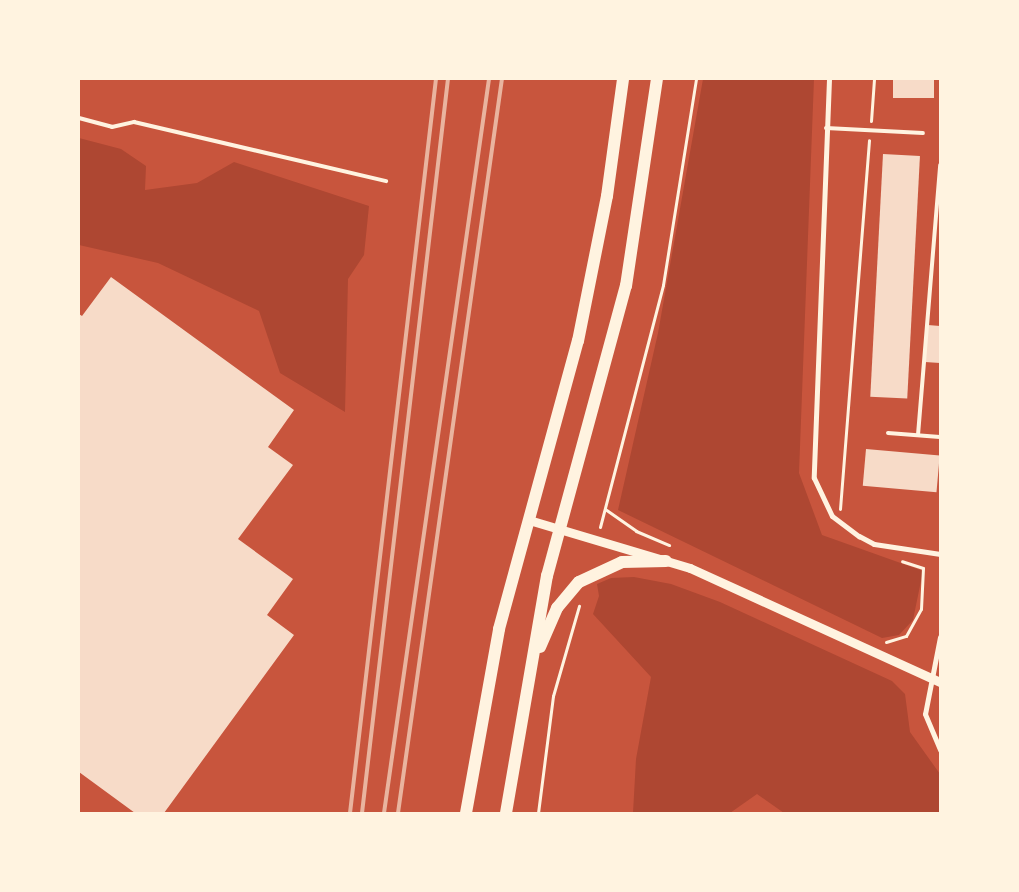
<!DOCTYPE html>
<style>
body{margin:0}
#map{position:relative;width:1019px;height:892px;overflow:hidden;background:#c8553d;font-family:"IBM Plex Sans",sans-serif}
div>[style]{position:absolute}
.green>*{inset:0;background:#ae4732}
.building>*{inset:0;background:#f7dbc8;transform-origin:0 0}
.path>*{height:3px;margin:-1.5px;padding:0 1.5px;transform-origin:1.5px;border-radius:1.5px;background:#fff3e0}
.service>*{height:4px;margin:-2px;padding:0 2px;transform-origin:2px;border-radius:2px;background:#fff3e0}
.minor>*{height:5px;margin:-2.5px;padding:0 2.5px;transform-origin:2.5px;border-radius:2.5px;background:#fff3e0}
.tertiary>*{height:9px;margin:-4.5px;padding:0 4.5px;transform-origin:4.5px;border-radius:4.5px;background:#fff3e0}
.primary>*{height:12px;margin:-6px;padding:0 6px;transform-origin:6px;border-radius:6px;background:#fff3e0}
.rail>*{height:4px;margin:-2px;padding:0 2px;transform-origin:2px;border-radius:2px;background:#e9b49f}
span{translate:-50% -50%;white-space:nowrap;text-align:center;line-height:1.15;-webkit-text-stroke:4.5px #fff3e0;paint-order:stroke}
.frame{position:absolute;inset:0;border:80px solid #fff3e0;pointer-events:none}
</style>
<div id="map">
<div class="green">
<div style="clip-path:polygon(703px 79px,814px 79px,799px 473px,822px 535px,923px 571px,913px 620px,899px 635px,882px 638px,618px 510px,658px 333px)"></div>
<div style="clip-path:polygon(79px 138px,121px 149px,146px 166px,145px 190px,197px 183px,234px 162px,369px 206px,364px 255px,348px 279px,345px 412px,280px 373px,259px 311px,158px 263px,79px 245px)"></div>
<div style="clip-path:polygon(634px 577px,671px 584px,720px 602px,892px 681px,905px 694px,910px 732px,940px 774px,940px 813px,784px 813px,757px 794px,730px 813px,633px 813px,636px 759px,651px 677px,593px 614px,599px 596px,597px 584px,611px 578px)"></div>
</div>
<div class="building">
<div style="left:893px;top:79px;width:41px;height:19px"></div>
<div style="left:883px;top:154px;width:37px;height:243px;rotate:3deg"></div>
<div style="clip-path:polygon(111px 277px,294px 410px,268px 447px,293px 465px,238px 539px,293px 579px,267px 615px,294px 635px,164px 813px,135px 813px,79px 772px,79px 314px,82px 316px)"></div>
<div style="clip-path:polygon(928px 325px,940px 326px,940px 363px,925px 362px)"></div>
<div style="left:866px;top:449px;width:74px;height:37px;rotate:5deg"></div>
</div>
<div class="path">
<div style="left:871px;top:121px;width:42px;rotate:-85.9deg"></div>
<div style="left:605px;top:509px;width:38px;rotate:35deg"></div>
<div style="left:636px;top:531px;width:36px;rotate:23deg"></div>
<div style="left:840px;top:509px;width:370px;rotate:-85.5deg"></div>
<div style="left:600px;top:527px;width:250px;rotate:-75.4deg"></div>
<div style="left:663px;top:285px;width:209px;rotate:-80.9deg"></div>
<div style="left:886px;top:642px;width:21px;rotate:-17deg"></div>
<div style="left:906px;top:636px;width:31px;rotate:-61deg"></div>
<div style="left:921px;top:609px;width:41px;rotate:-87.2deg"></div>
<div style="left:923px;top:568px;width:22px;rotate:-162deg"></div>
<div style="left:538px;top:813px;width:118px;rotate:-82.7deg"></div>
<div style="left:553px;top:696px;width:94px;rotate:-73.9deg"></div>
</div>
<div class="service">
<div style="left:79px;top:118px;width:34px;rotate:15deg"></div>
<div style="left:112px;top:127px;width:23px;rotate:-13deg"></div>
<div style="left:134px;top:122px;width:259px;rotate:13.2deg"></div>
<div style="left:826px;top:128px;width:97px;rotate:3deg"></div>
<div style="left:888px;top:433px;width:52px;rotate:4.4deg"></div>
<div style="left:918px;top:435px;width:271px;rotate:-85.3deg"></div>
</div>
<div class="minor">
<div style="left:829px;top:79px;width:399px;rotate:92.2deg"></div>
<div style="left:814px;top:478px;width:42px;rotate:64.7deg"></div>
<div style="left:832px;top:516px;width:34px;rotate:37deg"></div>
<div style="left:859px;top:536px;width:17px;rotate:28deg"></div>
<div style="left:874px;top:544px;width:67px;rotate:8.6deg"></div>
<div style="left:940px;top:637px;width:78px;rotate:101deg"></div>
<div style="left:925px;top:714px;width:39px;rotate:67deg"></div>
</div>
<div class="tertiary">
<div style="left:529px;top:520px;width:168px;rotate:16.6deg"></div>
<div style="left:690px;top:568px;width:275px;rotate:24.5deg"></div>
</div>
<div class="primary">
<div style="left:540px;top:647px;width:43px;rotate:-66.4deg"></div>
<div style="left:557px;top:608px;width:34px;rotate:-50deg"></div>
<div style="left:579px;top:582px;width:47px;rotate:-24.9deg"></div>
<div style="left:622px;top:562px;width:44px;rotate:-1.3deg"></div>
<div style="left:466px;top:813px;width:187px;rotate:-79.8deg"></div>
<div style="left:499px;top:629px;width:299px;rotate:-74.7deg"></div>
<div style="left:578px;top:341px;width:148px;rotate:-78.7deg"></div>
<div style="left:607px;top:196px;width:118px;rotate:-82.2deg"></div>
<div style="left:506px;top:813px;width:241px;rotate:-80.2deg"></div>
<div style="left:547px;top:576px;width:301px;rotate:-74.8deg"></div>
<div style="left:626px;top:286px;width:209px;rotate:-81.5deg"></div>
</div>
<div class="rail">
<div style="left:350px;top:813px;width:739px;rotate:-83.32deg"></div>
<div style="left:362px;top:813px;width:739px;rotate:-83.32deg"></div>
<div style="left:384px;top:813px;width:741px;rotate:-81.86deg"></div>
<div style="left:398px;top:813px;width:741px;rotate:-81.94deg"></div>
</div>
<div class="frame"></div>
</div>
